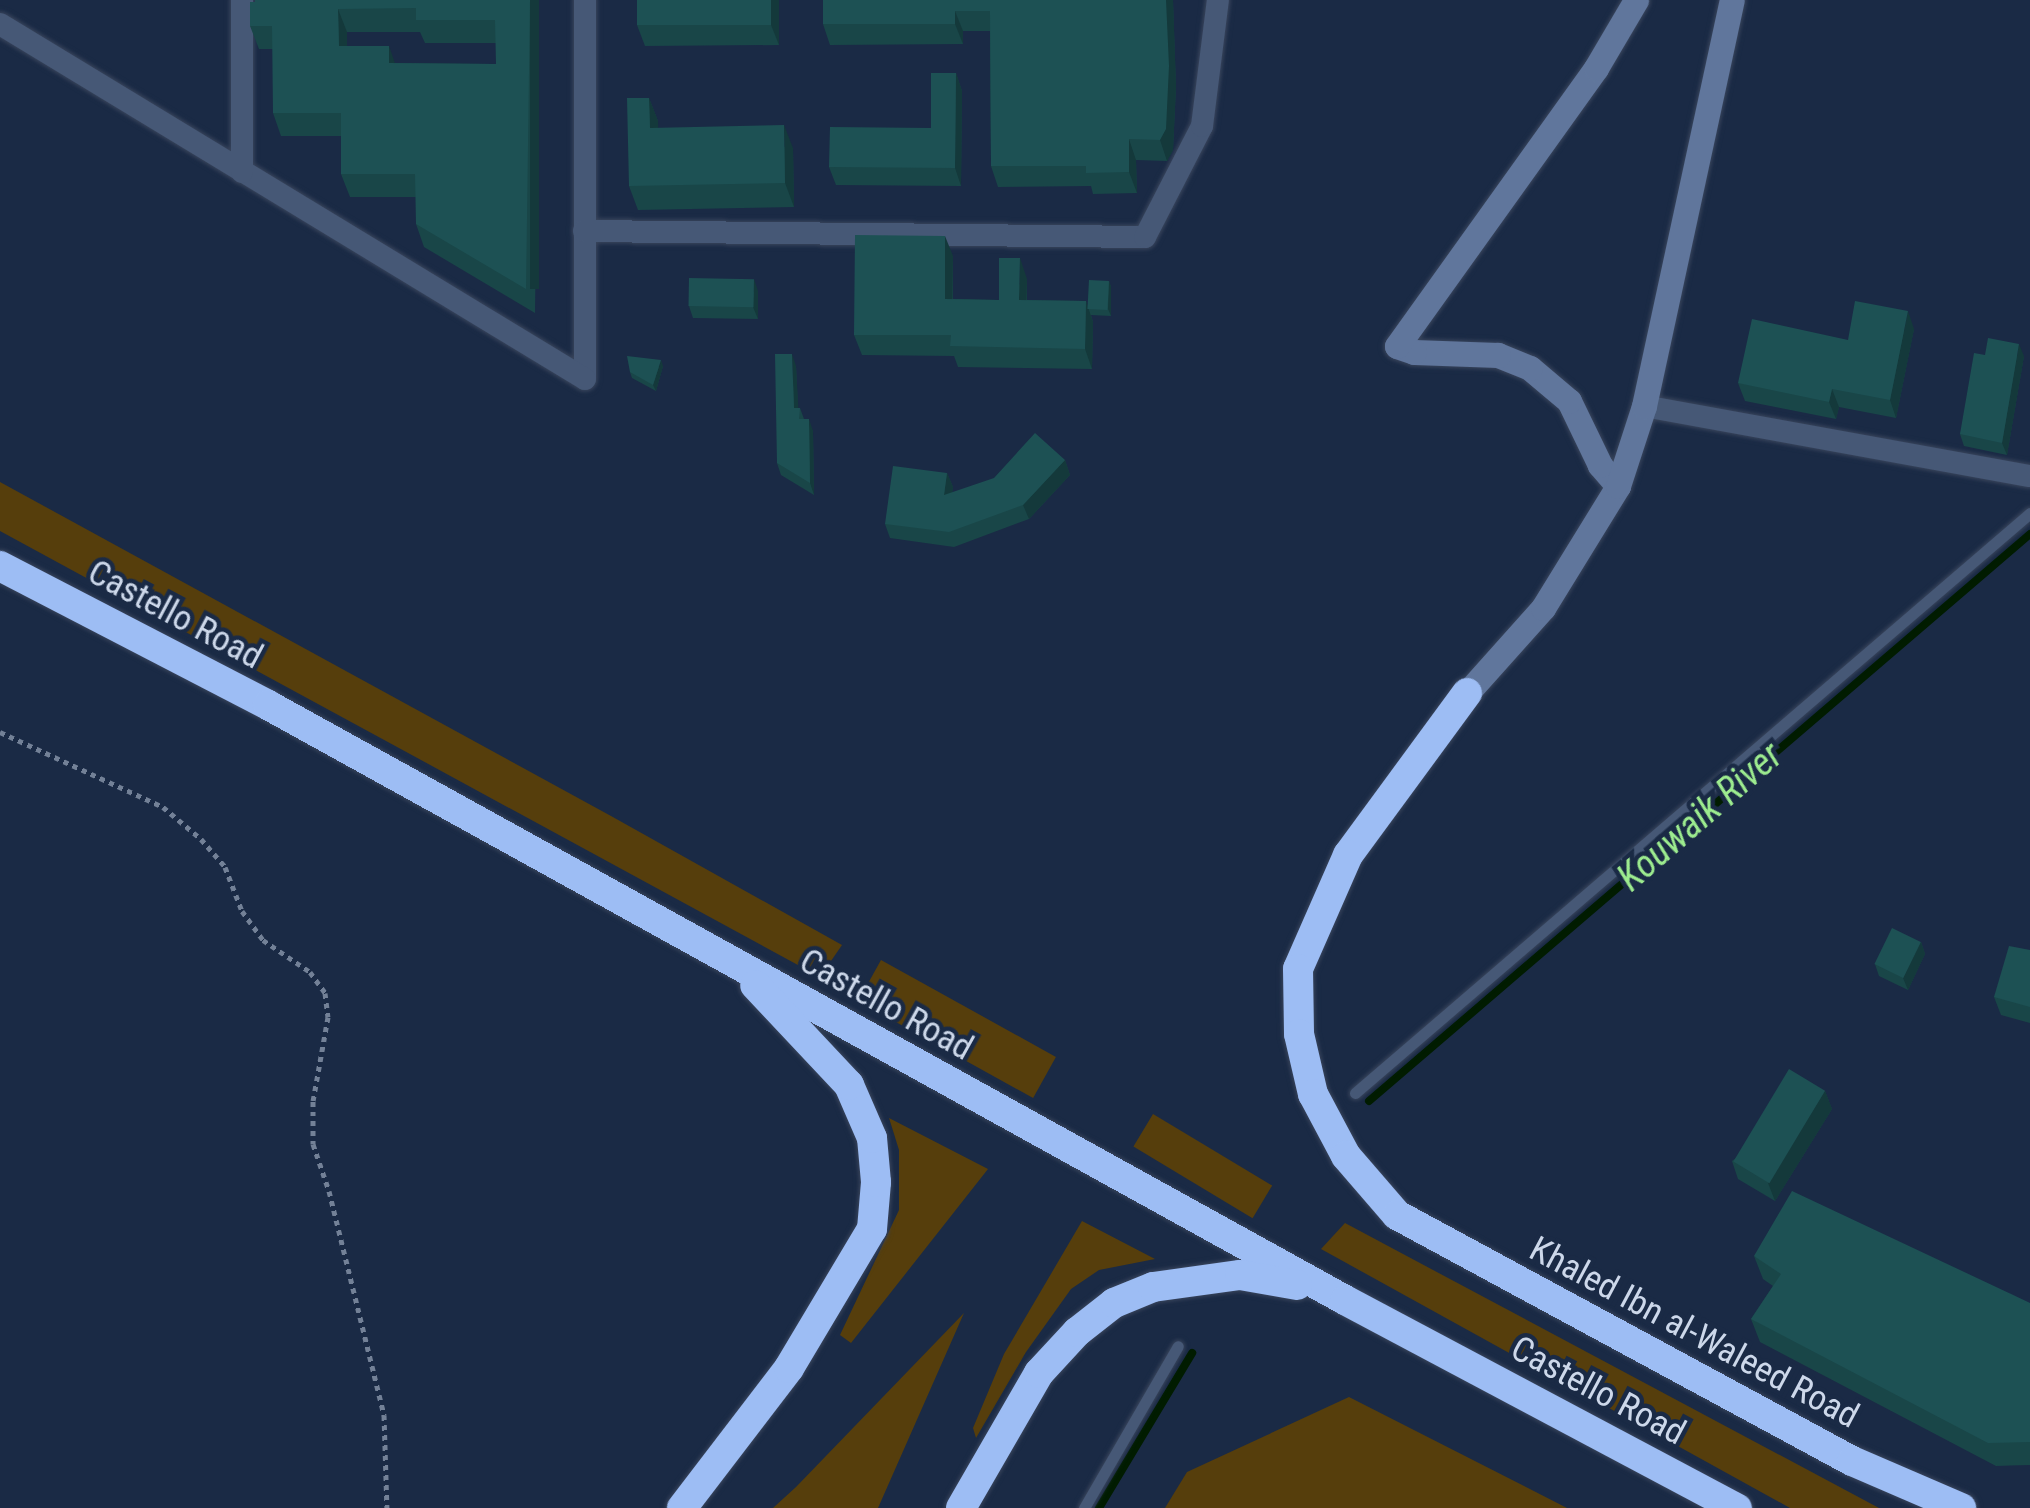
<!DOCTYPE html>
<style>
body{margin:0}
#map{position:relative;width:2030px;height:1508px;overflow:hidden;background:#1a2a45;font-family:"Roboto Condensed",sans-serif}
div>[style]{position:absolute}
.green>*{inset:0;background:#563e0c;transform-origin:0 0}
.stream>*{height:8px;margin:-4px;padding:0 4px;transform-origin:4px;border-radius:4px;background:#011c00}
.path>*{height:5px;margin-top:-2.5px;transform-origin:0;background:repeating-linear-gradient(90deg,#738197 0 5px,transparent 0 10px)}
.roads{filter:drop-shadow(0 0 2px #39455c) drop-shadow(0 0 2px #39455c)}
.lane>*{height:11px;margin:-5.5px;padding:0 5.5px;transform-origin:5.5px;border-radius:5.5px;background:#465876}
.street>*{height:22px;margin:-11px;padding:0 11px;transform-origin:11px;border-radius:11px;background:#465876}
.secondary>*{height:25px;margin:-12.5px;padding:0 12.5px;transform-origin:12.5px;border-radius:12.5px;background:#60769c}
.highway>*{height:30px;margin:-15px;padding:0 15px;transform-origin:15px;border-radius:15px;background:#9dbdf4}
.wall>*{inset:0;background:#194648}
.shaded-wall>*{inset:0;background:#14393b;transform-origin:0 0}
.building>*{inset:0;background:#1d5154;transform-origin:0 0}
span{translate:-50% -50%;white-space:nowrap;text-align:center;line-height:1.15;-webkit-text-stroke:9px #1a2a45;paint-order:stroke}
.street-label{font-size:35px;color:#cdd8ea}
.water-label{font-size:38px;color:#9dec8f;font-style:italic}
</style>
<div id="map">
<div class="green">
<div style="clip-path:polygon(0 482px,611px 816px,842px 945px,820px 977px,0 531px)"></div>
<div style="left:881px;top:960px;width:200px;height:47px;rotate:29deg"></div>
<div style="left:1153px;top:1114px;width:139px;height:38px;rotate:31deg"></div>
<div style="clip-path:polygon(889px 1118px,988px 1169px,851px 1343px,840px 1335px,899px 1210px,899px 1150px)"></div>
<div style="clip-path:polygon(1082px 1221px,1155px 1259px,1099px 1270px,1071px 1289px,1026px 1352px,976px 1438px,973px 1428px,1004px 1354px)"></div>
<div style="clip-path:polygon(1345px 1223px,1879px 1508px,1790px 1508px,1321px 1249px)"></div>
<div style="clip-path:polygon(964px 1313px,878px 1508px,773px 1508px,796px 1487px)"></div>
<div style="clip-path:polygon(1349px 1397px,1567px 1508px,1165px 1508px,1187px 1472px)"></div>
</div>
<div class="stream">
<div style="left:1369px;top:1101px;width:871px;rotate:-40.62deg"></div>
<div style="left:1099px;top:1508px;width:181px;rotate:-59deg"></div>
</div>
<div class="path">
<div style="left:0;top:732px;width:179px;rotate:24.7deg"></div>
<div style="left:163px;top:807px;width:50px;rotate:40.1deg"></div>
<div style="left:201px;top:839px;width:37px;rotate:49deg"></div>
<div style="left:225px;top:867px;width:47px;rotate:68.9deg"></div>
<div style="left:242px;top:911px;width:36px;rotate:54deg"></div>
<div style="left:263px;top:940px;width:57px;rotate:34.2deg"></div>
<div style="left:310px;top:972px;width:26px;rotate:54deg"></div>
<div style="left:325px;top:993px;width:24px;rotate:83deg"></div>
<div style="left:328px;top:1017px;width:85px;rotate:100.1deg"></div>
<div style="left:313px;top:1101px;width:43px;rotate:90deg"></div>
<div style="left:313px;top:1144px;width:50px;rotate:71.2deg"></div>
<div style="left:329px;top:1191px;width:231px;rotate:76.2deg"></div>
<div style="left:384px;top:1415px;width:93px;rotate:88.2deg"></div>
</div>
<div class="roads">
<div class="lane">
<div style="left:1355px;top:1093px;width:890px;rotate:-40.67deg"></div>
<div style="left:1084px;top:1508px;width:187px;rotate:-59.9deg"></div>
</div>
<div class="street">
<div style="left:585px;top:0;width:379px;rotate:90deg"></div>
<div style="left:0;top:24px;width:684px;rotate:31.25deg"></div>
<div style="left:242px;top:172px;width:172px;rotate:-90deg"></div>
<div style="left:584px;top:231px;width:561px;rotate:0.61deg"></div>
<div style="left:1145px;top:237px;width:125px;rotate:-62.8deg"></div>
<div style="left:1202px;top:126px;width:127px;rotate:-82.8deg"></div>
<div style="left:1644px;top:406px;width:392px;rotate:10.3deg"></div>
</div>
<div class="secondary">
<div style="left:1618px;top:486px;width:28px;rotate:-131deg"></div>
<div style="left:1600px;top:465px;width:71px;rotate:-115.8deg"></div>
<div style="left:1569px;top:401px;width:51px;rotate:-139.8deg"></div>
<div style="left:1530px;top:368px;width:35px;rotate:-158deg"></div>
<div style="left:1498px;top:355px;width:84px;rotate:-178deg"></div>
<div style="left:1414px;top:352px;width:18px;rotate:-161deg"></div>
<div style="left:1397px;top:346px;width:342px;rotate:-54.4deg"></div>
<div style="left:1596px;top:68px;width:79px;rotate:-59.5deg"></div>
<div style="left:1467px;top:693px;width:114px;rotate:-48.2deg"></div>
<div style="left:1543px;top:608px;width:143px;rotate:-58.4deg"></div>
<div style="left:1618px;top:486px;width:84px;rotate:-72deg"></div>
<div style="left:1644px;top:406px;width:415px;rotate:-77.8deg"></div>
</div>
<div class="highway">
<div style="left:0;top:566px;width:302px;rotate:27.4deg"></div>
<div style="left:268px;top:705px;width:1230px;rotate:28.92deg"></div>
<div style="left:1345px;top:1300px;width:444px;rotate:28deg"></div>
<div style="left:1467px;top:693px;width:201px;rotate:126.3deg"></div>
<div style="left:1348px;top:855px;width:124px;rotate:113.7deg"></div>
<div style="left:1298px;top:969px;width:65px;rotate:89.1deg"></div>
<div style="left:1299px;top:1034px;width:62px;rotate:76.9deg"></div>
<div style="left:1313px;top:1094px;width:70px;rotate:62deg"></div>
<div style="left:1346px;top:1156px;width:78px;rotate:49.2deg"></div>
<div style="left:1397px;top:1215px;width:517px;rotate:28.4deg"></div>
<div style="left:1852px;top:1461px;width:119px;rotate:23.3deg"></div>
<div style="left:682px;top:1508px;width:176px;rotate:-52.6deg"></div>
<div style="left:789px;top:1368px;width:162px;rotate:-59.2deg"></div>
<div style="left:872px;top:1229px;width:47px;rotate:-85.1deg"></div>
<div style="left:876px;top:1182px;width:44px;rotate:-95.2deg"></div>
<div style="left:872px;top:1138px;width:58px;rotate:-113.5deg"></div>
<div style="left:849px;top:1085px;width:137px;rotate:-133.2deg"></div>
<div style="left:961px;top:1508px;width:156px;rotate:-60deg"></div>
<div style="left:1039px;top:1373px;width:56px;rotate:-47.2deg"></div>
<div style="left:1077px;top:1332px;width:47px;rotate:-38.1deg"></div>
<div style="left:1114px;top:1303px;width:42px;rotate:-22.3deg"></div>
<div style="left:1153px;top:1287px;width:88px;rotate:-7.9deg"></div>
<div style="left:1240px;top:1275px;width:58px;rotate:10deg"></div>
</div>
</div>
<div class="wall">
<div style="clip-path:polygon(evenodd,539px 0,535px 313px,424px 247px,416px 224px,416px 197px,350px 197px,341px 174px,341px 136px,281px 136px,273px 113px,273px 49px,259px 49px,250px 26px,255px 2px,539px 0,347px 32px,420px 32px,425px 43px,496px 43px,496px 64px,395px 63px,347px 46px,347px 32px)"></div>
<div style="clip-path:polygon(637px 0,779px 0,779px 45px,645px 46px,637px 25px)"></div>
<div style="clip-path:polygon(823px 0,1173px 0,1176px 87px,1173px 150px,1167px 161px,1136px 160px,1137px 193px,1093px 194px,1091px 186px,998px 187px,991px 166px,990px 31px,963px 31px,963px 44px,830px 45px,823px 24px)"></div>
<div style="clip-path:polygon(956px 73px,962px 91px,961px 186px,836px 185px,829px 167px,931px 128px)"></div>
<div style="clip-path:polygon(649px 98px,658px 121px,658px 128px,793px 148px,794px 207px,638px 210px,629px 186px)"></div>
<div style="clip-path:polygon(953px 256px,953px 299px,999px 300px,1027px 279px,1027px 300px,1086px 301px,1088px 309px,1109px 281px,1111px 287px,1111px 316px,1091px 315px,1093px 322px,1092px 369px,958px 367px,954px 356px,862px 355px,854px 335px)"></div>
<div style="clip-path:polygon(758px 291px,758px 319px,693px 318px,689px 306px)"></div>
<div style="clip-path:polygon(1914px 329px,1896px 418px,1839px 407px,1836px 419px,1745px 401px,1738px 383px,1848px 340px)"></div>
<div style="clip-path:polygon(1985px 355px,2024px 356px,2007px 455px,1964px 446px,1960px 434px)"></div>
<div style="clip-path:polygon(663px 366px,656px 391px,632px 378px,630px 372px)"></div>
<div style="clip-path:polygon(796px 366px,798px 408px,800px 408px,804px 419px,813px 431px,814px 495px,781px 475px,777px 463px)"></div>
<div style="clip-path:polygon(1065px 460px,1070px 475px,1029px 519px,954px 547px,890px 538px,885px 524px,947px 473px,953px 487px,952px 493px)"></div>
<div style="clip-path:polygon(1921px 942px,1925px 954px,1908px 990px,1879px 976px,1875px 964px)"></div>
<div style="clip-path:polygon(2030px 950px,2030px 1023px,2001px 1015px,1994px 997px)"></div>
<div style="clip-path:polygon(1825px 1091px,1832px 1109px,1775px 1201px,1738px 1179px,1732px 1161px)"></div>
<div style="clip-path:polygon(1754px 1256px,2030px 1303px,2030px 1465px,1996px 1466px,1760px 1342px,1751px 1319px,1773px 1286px,1763px 1279px)"></div>
</div>
<div class="shaded-wall">
<div style="left:530px;top:0;width:9px;height:289px"></div>
<div style="clip-path:polygon(771px 0,779px 0,779px 45px,771px 25px)"></div>
<div style="clip-path:polygon(1166px 0,1173px 0,1176px 87px,1173px 150px,1167px 161px,1160px 140px)"></div>
<div style="clip-path:polygon(338px 9px,347px 32px,347px 69px,339px 46px)"></div>
<div style="clip-path:polygon(955px 11px,963px 31px,963px 44px,955px 24px)"></div>
<div style="clip-path:polygon(389px 46px,397px 69px,389px 63px)"></div>
<div style="clip-path:polygon(956px 73px,962px 91px,961px 186px,955px 168px)"></div>
<div style="clip-path:polygon(649px 98px,658px 121px,659px 151px,650px 128px)"></div>
<div style="clip-path:polygon(784px 125px,793px 148px,794px 207px,785px 183px)"></div>
<div style="clip-path:polygon(1129px 139px,1136px 160px,1137px 193px,1129px 172px)"></div>
<div style="clip-path:polygon(945px 236px,953px 256px,952px 319px,945px 299px)"></div>
<div style="clip-path:polygon(1020px 258px,1027px 279px,1026px 321px,1019px 300px)"></div>
<div style="clip-path:polygon(754px 279px,758px 291px,758px 319px,753px 307px)"></div>
<div style="clip-path:polygon(1109px 281px,1111px 287px,1111px 316px,1108px 309px)"></div>
<div style="clip-path:polygon(1086px 301px,1093px 322px,1092px 369px,1085px 349px)"></div>
<div style="clip-path:polygon(1908px 311px,1914px 329px,1896px 418px,1890px 400px)"></div>
<div style="clip-path:polygon(2019px 344px,2024px 356px,2007px 455px,2002px 443px)"></div>
<div style="clip-path:polygon(792px 354px,796px 366px,799px 420px,794px 408px)"></div>
<div style="clip-path:polygon(661px 360px,663px 366px,656px 391px,653px 385px)"></div>
<div style="clip-path:polygon(1832px 389px,1839px 407px,1836px 419px,1829px 402px)"></div>
<div style="clip-path:polygon(809px 419px,813px 431px,814px 495px,810px 483px)"></div>
<div style="clip-path:polygon(1065px 460px,1070px 475px,1029px 519px,1023px 505px)"></div>
<div style="clip-path:polygon(947px 473px,953px 487px,950px 510px,944px 495px)"></div>
<div style="clip-path:polygon(1921px 942px,1925px 954px,1908px 990px,1903px 978px)"></div>
<div style="clip-path:polygon(1825px 1091px,1832px 1109px,1775px 1201px,1768px 1183px)"></div>
</div>
<div class="building">
<div style="clip-path:polygon(evenodd,255px 0,530px 0,526px 289px,416px 224px,415px 174px,341px 174px,341px 113px,273px 113px,272px 26px,250px 26px,250px 2px,255px 2px,255px 0,416px 8px,416px 20px,495px 20px,496px 64px,389px 63px,389px 46px,339px 46px,338px 9px,416px 8px)"></div>
<div style="left:637px;top:0;width:134px;height:25px"></div>
<div style="clip-path:polygon(823px 0,1166px 0,1169px 66px,1166px 129px,1160px 140px,1129px 139px,1129px 172px,1086px 173px,1086px 166px,991px 166px,990px 11px,955px 11px,955px 24px,823px 24px)"></div>
<div style="clip-path:polygon(931px 73px,956px 73px,955px 168px,829px 167px,830px 127px,931px 128px)"></div>
<div style="clip-path:polygon(627px 98px,649px 98px,650px 128px,784px 125px,785px 183px,629px 186px)"></div>
<div style="clip-path:polygon(855px 235px,945px 236px,945px 299px,999px 300px,999px 258px,1020px 258px,1019px 300px,1086px 301px,1085px 349px,950px 346px,951px 335px,854px 335px)"></div>
<div style="left:689px;top:278px;width:65px;height:28px;rotate:1deg"></div>
<div style="left:1089px;top:280px;width:20px;height:29px;rotate:3deg"></div>
<div style="clip-path:polygon(1855px 301px,1908px 311px,1890px 400px,1832px 389px,1829px 402px,1738px 383px,1752px 319px,1848px 340px)"></div>
<div style="clip-path:polygon(1988px 338px,2019px 344px,2002px 443px,1960px 434px,1974px 353px,1985px 355px)"></div>
<div style="clip-path:polygon(775px 354px,792px 354px,794px 408px,800px 408px,799px 419px,809px 419px,810px 483px,777px 463px)"></div>
<div style="clip-path:polygon(627px 356px,661px 360px,653px 385px,630px 372px)"></div>
<div style="clip-path:polygon(1035px 433px,1065px 460px,1023px 505px,949px 532px,885px 524px,893px 466px,947px 473px,944px 495px,994px 478px)"></div>
<div style="left:1892px;top:928px;width:32px;height:40px;rotate:26deg"></div>
<div style="clip-path:polygon(2009px 946px,2030px 950px,2030px 1007px,1994px 997px)"></div>
<div style="left:1789px;top:1069px;width:42px;height:108px;rotate:31deg"></div>
<div style="clip-path:polygon(1792px 1191px,2030px 1303px,2030px 1442px,1988px 1443px,1751px 1319px,1781px 1274px,1754px 1256px)"></div>
</div>
<div class="street-label">
<span style="left:175px;top:615px;rotate:28deg">Castello Road</span>
<span style="left:886px;top:1005px;rotate:29deg">Castello Road</span>
<span style="left:1694px;top:1333px;rotate:28deg">Khaled Ibn al-Waleed Road</span>
<span style="left:1598px;top:1391px;rotate:28deg">Castello Road</span>
</div>
<div class="water-label">
<span style="left:1700px;top:817px;rotate:-41deg">Kouwaik River</span>
</div>
</div>
